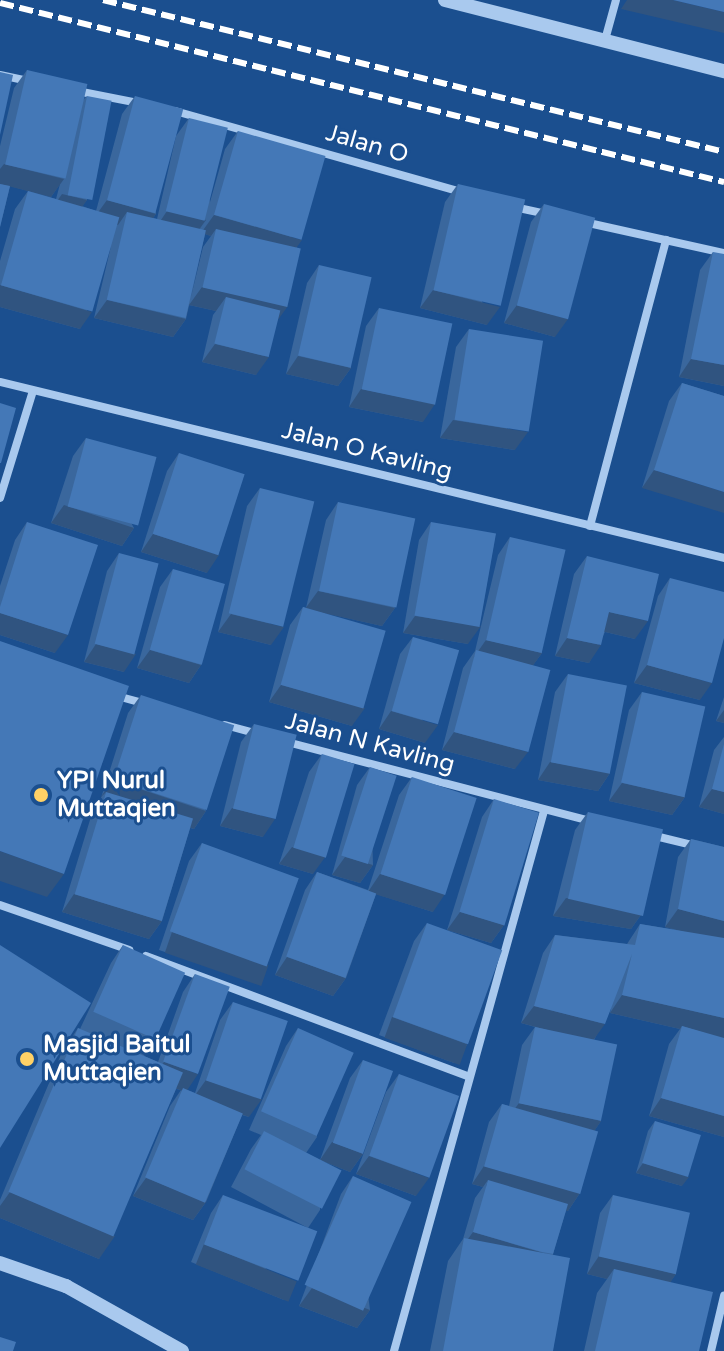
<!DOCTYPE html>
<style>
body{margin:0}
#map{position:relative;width:724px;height:1351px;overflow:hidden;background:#1b4f8f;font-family:"Varela Round",sans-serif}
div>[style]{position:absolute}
.minor>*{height:8px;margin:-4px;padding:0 4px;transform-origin:4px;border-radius:4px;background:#a9c9ee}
.tertiary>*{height:14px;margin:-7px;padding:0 7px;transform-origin:7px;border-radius:7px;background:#a9c9ee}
.rail>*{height:6px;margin-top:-3px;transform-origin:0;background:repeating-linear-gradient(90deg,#fff 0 14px,transparent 0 20px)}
.wall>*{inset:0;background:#3a679d}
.shaded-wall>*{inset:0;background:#305480;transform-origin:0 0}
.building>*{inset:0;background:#4478b7;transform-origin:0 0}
.dots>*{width:22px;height:22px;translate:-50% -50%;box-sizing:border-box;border:4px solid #1b4f8f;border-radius:50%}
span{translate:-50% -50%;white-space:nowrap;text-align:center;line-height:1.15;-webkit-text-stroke:6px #1b4f8f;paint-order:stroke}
.street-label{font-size:24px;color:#fff}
.poi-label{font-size:24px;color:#fff;font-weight:700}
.left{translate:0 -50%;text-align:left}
</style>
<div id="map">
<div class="minor">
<div style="left:605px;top:40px;width:41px;rotate:-74.6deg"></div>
<div style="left:0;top:75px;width:30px;rotate:12deg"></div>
<div style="left:77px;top:91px;width:62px;rotate:11.1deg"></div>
<div style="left:175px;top:111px;width:298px;rotate:15.8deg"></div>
<div style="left:514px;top:207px;width:34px;rotate:12deg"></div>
<div style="left:584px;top:222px;width:143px;rotate:12.5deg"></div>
<div style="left:0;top:382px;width:745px;rotate:13.66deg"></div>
<div style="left:0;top:498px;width:112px;rotate:-72.9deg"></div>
<div style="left:590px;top:526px;width:296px;rotate:-75.1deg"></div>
<div style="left:117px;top:696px;width:30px;rotate:15deg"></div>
<div style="left:225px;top:725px;width:34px;rotate:15deg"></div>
<div style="left:287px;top:742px;width:314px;rotate:14.6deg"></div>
<div style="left:651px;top:835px;width:46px;rotate:13.7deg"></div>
<div style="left:0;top:905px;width:137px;rotate:19.2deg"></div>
<div style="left:146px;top:956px;width:343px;rotate:20.5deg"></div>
<div style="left:394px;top:1351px;width:560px;rotate:-74.48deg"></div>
<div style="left:711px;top:1351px;width:57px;rotate:-76.7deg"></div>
</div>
<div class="tertiary">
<div style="left:445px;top:0;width:288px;rotate:14.3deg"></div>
<div style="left:0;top:1263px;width:70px;rotate:19.2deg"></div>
<div style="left:66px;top:1286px;width:133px;rotate:29.3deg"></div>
</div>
<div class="rail">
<div style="left:103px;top:0;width:639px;rotate:13.75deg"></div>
<div style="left:0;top:3px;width:746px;rotate:13.89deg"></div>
</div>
<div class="wall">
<div style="clip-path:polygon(27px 70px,83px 100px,87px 96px,87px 200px,82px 206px,96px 211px,122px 114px,135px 96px,156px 214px,153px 218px,157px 219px,176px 136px,189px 118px,210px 202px,225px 149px,238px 131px,297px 247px,277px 321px,256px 375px,202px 362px,213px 315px,216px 311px,189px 305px,203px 247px,211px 236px,205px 234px,186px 319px,173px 337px,94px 318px,111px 246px,80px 329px,0 307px,0 261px,15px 209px,28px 191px,56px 199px,60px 184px,51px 197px,10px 186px,0 227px,0 146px,14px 88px)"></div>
<div style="clip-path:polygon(458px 184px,487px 325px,420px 308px,445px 202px)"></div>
<div style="clip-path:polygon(544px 204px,555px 337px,504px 323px,531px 222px)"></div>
<div style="clip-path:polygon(713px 252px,724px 386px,679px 377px,700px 270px)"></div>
<div style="clip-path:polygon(319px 265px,351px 368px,338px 386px,286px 374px,307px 283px)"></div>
<div style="clip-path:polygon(379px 308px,423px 422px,349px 407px,366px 326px)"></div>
<div style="clip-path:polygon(469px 329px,515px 450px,440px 438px,456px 347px)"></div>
<div style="clip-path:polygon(682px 383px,724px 396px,642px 488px,669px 401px)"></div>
<div style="clip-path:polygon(86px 438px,134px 528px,122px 546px,51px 523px,73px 456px)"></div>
<div style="clip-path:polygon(179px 453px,207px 573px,141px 552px,167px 471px)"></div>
<div style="clip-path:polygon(260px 488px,271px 645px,218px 632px,247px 506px)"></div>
<div style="clip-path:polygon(338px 502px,395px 608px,382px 626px,325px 613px,352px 726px,269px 702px,290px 625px,303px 607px,306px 608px,326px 520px)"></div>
<div style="clip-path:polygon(27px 522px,55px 653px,0 635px,0 586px,15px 540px)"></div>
<div style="clip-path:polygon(431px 522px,468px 644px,403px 633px,419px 540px)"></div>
<div style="clip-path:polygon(510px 537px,542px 653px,533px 665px,515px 769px,442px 750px,463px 668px,475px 651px,498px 555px)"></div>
<div style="clip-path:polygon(119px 553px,124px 672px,84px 662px,107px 571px)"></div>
<div style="clip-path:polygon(587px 556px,635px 639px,605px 632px,589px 663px,555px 656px,574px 574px)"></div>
<div style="clip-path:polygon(173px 569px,201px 665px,189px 683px,137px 668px,160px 587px)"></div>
<div style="clip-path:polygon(670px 578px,700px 700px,634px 683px,658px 596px)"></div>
<div style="clip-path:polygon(413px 637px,425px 743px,379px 729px,400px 654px)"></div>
<div style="clip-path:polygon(568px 674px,610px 773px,598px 791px,538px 780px,555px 692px)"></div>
<div style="clip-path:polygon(642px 692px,685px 797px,672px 815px,609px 801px,629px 710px)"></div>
<div style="clip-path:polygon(141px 695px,206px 811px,194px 829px,190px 828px,162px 921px,149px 939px,62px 912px,93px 810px,101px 798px,128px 713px)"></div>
<div style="clip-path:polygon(724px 697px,724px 723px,716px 721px)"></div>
<div style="clip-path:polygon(254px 724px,263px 837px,220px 826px,241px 742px)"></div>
<div style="clip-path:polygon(724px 737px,724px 814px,699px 807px,714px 750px)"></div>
<div style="clip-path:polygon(322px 754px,313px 874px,279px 864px,309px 772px)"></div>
<div style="clip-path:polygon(370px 767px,373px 865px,360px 883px,332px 875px,357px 785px)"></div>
<div style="clip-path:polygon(412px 777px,433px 912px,376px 894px,346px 978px,333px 996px,275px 975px,305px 890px,317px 872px,368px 890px,399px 795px)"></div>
<div style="clip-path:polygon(494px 799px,504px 925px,491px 943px,447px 930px,482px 817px)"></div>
<div style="clip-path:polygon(588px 812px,643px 912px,631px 929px,553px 916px,575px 830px)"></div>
<div style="clip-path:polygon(691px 839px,724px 847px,724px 1137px,649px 1116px,669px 1044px,680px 1029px,610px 1013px,611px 1007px,594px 1040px,601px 1121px,594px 1131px,580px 1193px,568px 1211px,566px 1210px,553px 1254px,553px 1351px,430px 1351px,448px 1261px,463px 1239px,475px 1198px,483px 1187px,472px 1184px,489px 1122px,502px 1104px,509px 1106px,522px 1045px,535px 1027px,542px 1029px,521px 1023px,543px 953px,555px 935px,627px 944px,640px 924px,676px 930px,665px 927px,678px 857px)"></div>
<div style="clip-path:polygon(202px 843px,257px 983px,159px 950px,189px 861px)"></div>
<div style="clip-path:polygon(427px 923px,467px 1045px,454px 1063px,379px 1035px,414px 941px)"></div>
<div style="clip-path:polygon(123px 945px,155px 1041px,144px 1056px,158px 1062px,183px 992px,195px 974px,187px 1090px,195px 1093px,220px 1020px,233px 1002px,249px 1117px,242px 1115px,206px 1202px,193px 1220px,133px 1196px,170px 1106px,181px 1090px,176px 1089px,99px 1259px,0 1218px,0 1200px,62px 1052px,78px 1028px,80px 1029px,111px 963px)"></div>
<div style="clip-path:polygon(298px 1028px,317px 1137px,306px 1153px,320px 1160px,350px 1078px,363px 1060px,363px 1154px,350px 1172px,320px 1160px,320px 1210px,308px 1228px,231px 1187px,251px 1149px,261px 1135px,249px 1130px,286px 1046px)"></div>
<div style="clip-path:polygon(399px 1074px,416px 1196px,356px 1174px,386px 1092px)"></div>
<div style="clip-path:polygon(655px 1121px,682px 1186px,636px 1173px,648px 1131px)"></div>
<div style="clip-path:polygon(353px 1176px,370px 1310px,357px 1328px,299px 1306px,341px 1194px)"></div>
<div style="clip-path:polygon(223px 1195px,284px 1300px,191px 1262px,211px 1213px)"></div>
<div style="clip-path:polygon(613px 1195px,676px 1274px,670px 1282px,699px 1351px,584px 1351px,597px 1293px,607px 1279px,587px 1274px,600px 1213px)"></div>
</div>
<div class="shaded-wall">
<div style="clip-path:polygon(627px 0,673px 0,724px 12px,724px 33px,621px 9px)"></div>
<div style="clip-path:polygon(4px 164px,64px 179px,51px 197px,0 184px,0 169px)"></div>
<div style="clip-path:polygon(62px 194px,87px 200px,80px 210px,55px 204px)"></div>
<div style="clip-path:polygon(107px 200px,156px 214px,143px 232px,127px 212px,118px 225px,94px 218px)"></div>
<div style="clip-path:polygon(167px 211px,206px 220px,193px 238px,155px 229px)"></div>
<div style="clip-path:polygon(214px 215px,302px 240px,289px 258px,216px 229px,211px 236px,201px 233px)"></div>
<div style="clip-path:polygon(0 285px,92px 312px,80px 329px,0 307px)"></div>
<div style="clip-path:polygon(202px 287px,288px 306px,275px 324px,226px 297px,216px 311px,189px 305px)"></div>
<div style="clip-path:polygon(433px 290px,500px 307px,487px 325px,420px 308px)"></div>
<div style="clip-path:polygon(107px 300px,186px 319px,173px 337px,94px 318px)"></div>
<div style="clip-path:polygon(517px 305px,568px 319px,555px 337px,504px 323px)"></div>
<div style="clip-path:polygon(215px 344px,269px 357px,256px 375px,202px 362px)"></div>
<div style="clip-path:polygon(298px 356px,351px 368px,338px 386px,286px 374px)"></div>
<div style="clip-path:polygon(691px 359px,724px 365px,724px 386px,679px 377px)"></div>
<div style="clip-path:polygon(361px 389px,435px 404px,423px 422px,349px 407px)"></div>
<div style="clip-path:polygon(453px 420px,528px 432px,515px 450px,440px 438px)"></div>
<div style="clip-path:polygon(654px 470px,724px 492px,724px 513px,642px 488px)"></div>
<div style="clip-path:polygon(64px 505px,134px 528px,122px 546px,51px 523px)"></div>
<div style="clip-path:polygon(153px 534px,219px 555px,207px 573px,141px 552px)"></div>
<div style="clip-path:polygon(318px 591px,395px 608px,382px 626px,305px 609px)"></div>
<div style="clip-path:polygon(609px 612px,648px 621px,635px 639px,597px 630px)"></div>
<div style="clip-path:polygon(0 613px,68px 635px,55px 653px,0 635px)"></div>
<div style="clip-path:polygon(231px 614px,284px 627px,271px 645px,218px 632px)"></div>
<div style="clip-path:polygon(415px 616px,481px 626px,468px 644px,403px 633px)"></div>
<div style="clip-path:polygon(567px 638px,601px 645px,589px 663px,555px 656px)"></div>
<div style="clip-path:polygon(486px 640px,542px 653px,529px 671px,474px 657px)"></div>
<div style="clip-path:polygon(96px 644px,136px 654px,124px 672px,84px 662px)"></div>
<div style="clip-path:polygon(150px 650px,201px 665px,189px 683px,137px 668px)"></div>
<div style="clip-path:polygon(647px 665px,712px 683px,700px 700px,634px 683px)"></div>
<div style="clip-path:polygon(281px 685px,365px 708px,352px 726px,269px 702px)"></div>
<div style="clip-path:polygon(724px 710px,724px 723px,716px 721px)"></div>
<div style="clip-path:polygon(391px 711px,438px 725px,425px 743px,379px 729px)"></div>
<div style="clip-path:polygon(454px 732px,528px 752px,515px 769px,442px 750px)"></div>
<div style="clip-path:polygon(550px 762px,610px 773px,598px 791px,538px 780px)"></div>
<div style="clip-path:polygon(113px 780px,206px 811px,194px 829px,104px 799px,106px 792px,100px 798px)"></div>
<div style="clip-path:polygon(622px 783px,685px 797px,672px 815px,609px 801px)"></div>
<div style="clip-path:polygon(712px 789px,724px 792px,724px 814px,699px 807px)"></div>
<div style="clip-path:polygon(232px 808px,275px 819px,263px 837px,220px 826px)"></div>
<div style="clip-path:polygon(292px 847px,326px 856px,313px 874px,279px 864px)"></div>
<div style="clip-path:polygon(0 851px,64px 874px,47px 897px,0 881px)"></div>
<div style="clip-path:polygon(345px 857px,373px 865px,360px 883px,332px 875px)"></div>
<div style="clip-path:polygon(380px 874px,445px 894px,433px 912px,368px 892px)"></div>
<div style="clip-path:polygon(74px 894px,162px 921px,149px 939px,62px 912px)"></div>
<div style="clip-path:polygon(566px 898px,643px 912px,631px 929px,553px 916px)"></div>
<div style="clip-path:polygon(678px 909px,724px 921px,724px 942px,665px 927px)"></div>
<div style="clip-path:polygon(460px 912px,504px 925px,491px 943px,447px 930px)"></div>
<div style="left:172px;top:932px;width:102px;height:22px;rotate:19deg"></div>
<div style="clip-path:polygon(287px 957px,346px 978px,333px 996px,275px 975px)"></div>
<div style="clip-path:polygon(622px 995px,724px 1018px,724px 1039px,682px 1026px,680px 1029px,610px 1013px)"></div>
<div style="clip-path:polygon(534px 1006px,605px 1024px,592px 1042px,521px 1023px)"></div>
<div style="left:392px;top:1017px;width:80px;height:22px;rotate:20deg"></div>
<div style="clip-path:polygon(164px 1062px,198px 1074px,186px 1092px,152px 1080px)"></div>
<div style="clip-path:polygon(206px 1080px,262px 1099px,249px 1117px,193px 1098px)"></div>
<div style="clip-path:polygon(661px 1098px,724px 1116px,724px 1137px,649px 1116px)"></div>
<div style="clip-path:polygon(519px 1103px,601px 1121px,589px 1139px,506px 1121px)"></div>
<div style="clip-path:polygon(332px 1142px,363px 1154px,350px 1172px,320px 1160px)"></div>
<div style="clip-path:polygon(369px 1156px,429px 1178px,416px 1196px,356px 1174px)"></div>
<div style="clip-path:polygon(643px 1163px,689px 1177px,682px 1186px,636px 1173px)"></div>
<div style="clip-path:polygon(484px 1166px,580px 1193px,568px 1211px,486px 1187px,488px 1180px,483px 1187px,472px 1184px)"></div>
<div style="clip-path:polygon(146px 1178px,206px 1202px,193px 1220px,133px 1196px)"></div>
<div style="clip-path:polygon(10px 1192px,115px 1236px,99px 1259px,0 1218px,0 1206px)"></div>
<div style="clip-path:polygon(473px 1232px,553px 1256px,463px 1246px)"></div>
<div style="left:204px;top:1244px;width:100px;height:22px;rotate:22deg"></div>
<div style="clip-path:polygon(599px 1256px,676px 1274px,664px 1292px,614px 1269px,607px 1279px,587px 1274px)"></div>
<div style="clip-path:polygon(312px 1288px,370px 1310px,357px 1328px,299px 1306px)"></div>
</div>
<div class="building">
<div style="clip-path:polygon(673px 0,724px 0,724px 12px)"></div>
<div style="left:27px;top:70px;width:62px;height:97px;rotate:13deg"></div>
<div style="clip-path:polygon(0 72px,13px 75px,0 135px)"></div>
<div style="left:87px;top:96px;width:25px;height:101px;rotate:11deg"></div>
<div style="left:135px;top:96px;width:50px;height:108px;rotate:15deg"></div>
<div style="left:189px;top:118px;width:40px;height:96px;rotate:14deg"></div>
<div style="left:238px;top:131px;width:91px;height:87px;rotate:16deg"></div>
<div style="clip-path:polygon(0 184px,10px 186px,0 227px)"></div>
<div style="left:458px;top:184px;width:69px;height:109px;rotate:13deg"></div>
<div style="left:28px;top:191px;width:95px;height:98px;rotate:16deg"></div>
<div style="left:544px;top:204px;width:53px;height:105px;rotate:15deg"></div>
<div style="left:127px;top:212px;width:81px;height:90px;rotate:13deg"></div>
<div style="left:216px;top:229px;width:87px;height:60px;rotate:13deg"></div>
<div style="clip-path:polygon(713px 252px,724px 254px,724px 365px,691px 359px)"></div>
<div style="left:319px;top:265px;width:54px;height:93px;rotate:13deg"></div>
<div style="left:226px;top:297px;width:56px;height:48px;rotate:14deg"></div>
<div style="left:379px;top:308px;width:75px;height:83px;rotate:12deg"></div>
<div style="left:469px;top:329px;width:75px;height:92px;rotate:9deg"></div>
<div style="clip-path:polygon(682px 383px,724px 396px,724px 492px,654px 470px)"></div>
<div style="clip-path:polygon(0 403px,16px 408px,1px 463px,0 463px)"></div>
<div style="left:86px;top:438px;width:73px;height:71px;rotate:15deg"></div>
<div style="left:179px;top:453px;width:69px;height:85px;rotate:18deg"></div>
<div style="left:260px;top:488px;width:56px;height:129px;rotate:14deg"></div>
<div style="left:338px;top:502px;width:79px;height:91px;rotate:12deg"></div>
<div style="clip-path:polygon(27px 522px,98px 545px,68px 635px,0 613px,0 607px)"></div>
<div style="left:431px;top:522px;width:66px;height:95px;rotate:10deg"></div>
<div style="left:510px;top:537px;width:57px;height:106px;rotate:13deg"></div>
<div style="left:119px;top:553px;width:41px;height:94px;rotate:15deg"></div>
<div style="clip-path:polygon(587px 556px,659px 574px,648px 621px,609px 612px,601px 645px,567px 638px)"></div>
<div style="left:173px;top:569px;width:54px;height:84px;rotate:16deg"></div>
<div style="clip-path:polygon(670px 578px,724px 592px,724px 638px,712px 683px,647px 665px)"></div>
<div style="left:303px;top:607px;width:86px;height:81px;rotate:16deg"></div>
<div style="left:413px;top:637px;width:48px;height:77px;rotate:16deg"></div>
<div style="clip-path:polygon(0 641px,129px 686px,64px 874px,0 851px)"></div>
<div style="left:476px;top:650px;width:77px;height:85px;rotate:15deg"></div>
<div style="left:568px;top:674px;width:60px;height:90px;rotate:11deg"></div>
<div style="left:642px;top:692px;width:65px;height:93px;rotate:13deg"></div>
<div style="left:141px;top:695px;width:98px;height:89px;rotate:18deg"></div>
<div style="left:254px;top:724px;width:44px;height:87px;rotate:14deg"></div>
<div style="clip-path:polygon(724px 744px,724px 792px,712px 789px)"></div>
<div style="left:322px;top:754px;width:34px;height:98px;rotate:17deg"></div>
<div style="left:370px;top:767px;width:28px;height:93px;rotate:18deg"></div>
<div style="left:412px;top:777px;width:68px;height:102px;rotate:18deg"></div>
<div style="left:106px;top:792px;width:91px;height:107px;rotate:17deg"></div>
<div style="left:494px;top:799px;width:47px;height:118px;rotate:17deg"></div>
<div style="left:588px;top:812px;width:77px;height:89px;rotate:13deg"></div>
<div style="clip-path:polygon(691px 839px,724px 847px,724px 921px,678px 909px)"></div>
<div style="left:202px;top:843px;width:103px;height:94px;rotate:20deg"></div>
<div style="left:317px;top:872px;width:63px;height:90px;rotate:20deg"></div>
<div style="left:427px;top:923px;width:80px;height:100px;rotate:20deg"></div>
<div style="clip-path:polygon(640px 924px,724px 938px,724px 1018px,622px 995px,632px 954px,605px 1024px,534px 1006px,555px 935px,635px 945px)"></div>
<div style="clip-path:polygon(0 945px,91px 1003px,0 1148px)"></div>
<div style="left:123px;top:945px;width:68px;height:73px;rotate:24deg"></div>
<div style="left:195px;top:974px;width:37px;height:93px;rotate:20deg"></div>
<div style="left:233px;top:1002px;width:58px;height:83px;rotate:19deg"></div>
<div style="clip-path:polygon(682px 1026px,724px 1038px,724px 1116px,661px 1098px)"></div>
<div style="left:535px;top:1027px;width:84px;height:78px;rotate:12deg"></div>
<div style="left:78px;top:1028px;width:114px;height:178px;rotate:23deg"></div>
<div style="left:298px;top:1028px;width:61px;height:91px;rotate:24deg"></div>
<div style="left:363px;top:1060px;width:32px;height:88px;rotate:20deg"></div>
<div style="left:399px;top:1074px;width:64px;height:87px;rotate:20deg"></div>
<div style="left:183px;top:1088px;width:65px;height:97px;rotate:23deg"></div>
<div style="left:502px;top:1104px;width:100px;height:65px;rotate:16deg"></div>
<div style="left:655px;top:1121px;width:48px;height:44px;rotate:17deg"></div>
<div style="left:264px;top:1131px;width:87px;height:43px;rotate:27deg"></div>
<div style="left:353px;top:1176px;width:64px;height:119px;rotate:24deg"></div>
<div style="clip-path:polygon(488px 1180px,568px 1204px,553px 1254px,542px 1252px,473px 1232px)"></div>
<div style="left:223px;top:1195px;width:101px;height:53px;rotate:21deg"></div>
<div style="left:613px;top:1195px;width:79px;height:63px;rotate:13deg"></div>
<div style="clip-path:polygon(464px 1238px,570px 1258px,553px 1351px,443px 1351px)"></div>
<div style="clip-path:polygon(614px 1269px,713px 1292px,699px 1351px,595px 1351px)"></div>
<div style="clip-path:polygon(0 1337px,16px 1342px,13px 1351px,0 1351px)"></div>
</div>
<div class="dots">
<div style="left:41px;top:795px;background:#ffd166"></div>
<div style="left:27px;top:1059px;background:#ffd166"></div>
</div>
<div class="street-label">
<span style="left:367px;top:144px;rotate:16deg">Jalan O</span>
<span style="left:367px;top:451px;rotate:14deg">Jalan O Kavling</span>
<span style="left:370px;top:743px;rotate:15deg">Jalan N Kavling</span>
</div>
<div class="poi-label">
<span class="left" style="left:57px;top:795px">YPI Nurul<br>Muttaqien</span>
<span class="left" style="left:43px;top:1059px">Masjid Baitul<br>Muttaqien</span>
</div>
</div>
